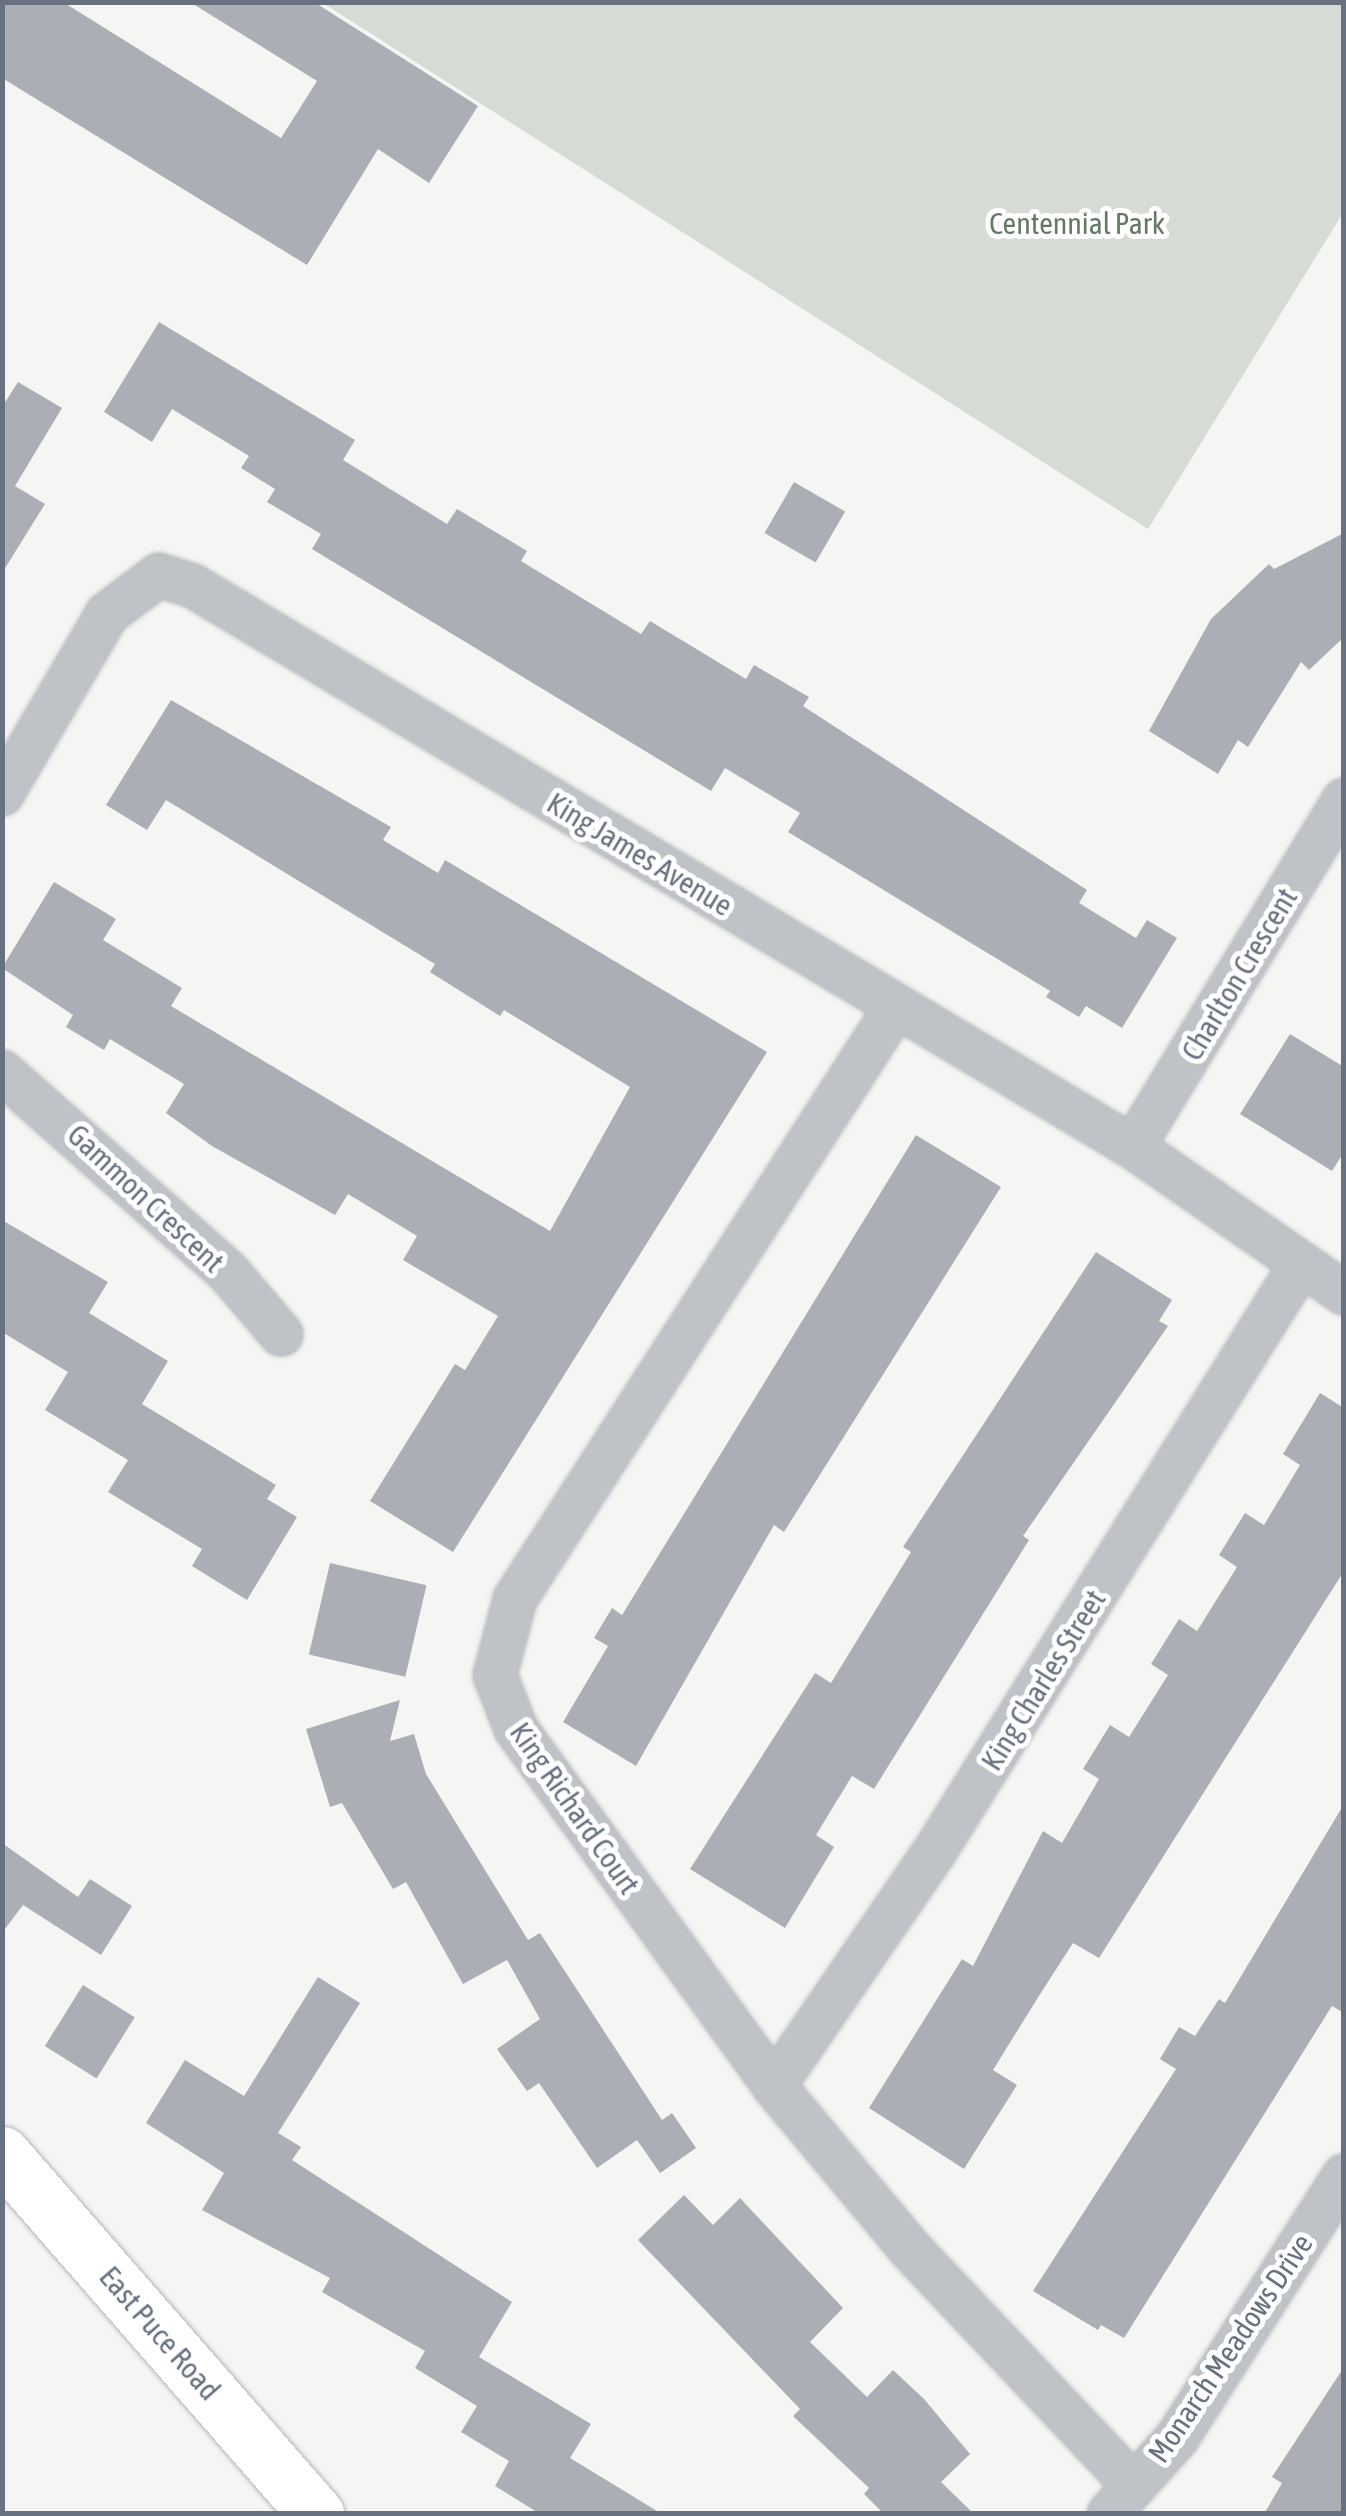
<!DOCTYPE html>
<style>
body{margin:0}
#map{position:relative;width:1346px;height:2516px;overflow:hidden;background:#f5f6f3;font-family:"Asap Condensed",sans-serif}
div>[style]{position:absolute}
.green>*{inset:0;background:#d6dcd5}
.building>*{inset:0;background:#abafb5;transform-origin:0 0}
.roads{filter:drop-shadow(0 0 2px #b4b7bc) drop-shadow(0 0 2px #b4b7bc)}
.street>*{height:42px;margin:-21px;padding:0 21px;transform-origin:21px;border-radius:21px;background:#bfc2c6}
.secondary>*{height:55px;margin:-27.5px;padding:0 27.5px;transform-origin:27.5px;border-radius:27.5px;background:#fff}
span{translate:-50% -50%;white-space:nowrap;text-align:center;line-height:1.15;-webkit-text-stroke:10px #fff;paint-order:stroke}
.park-label{font-size:30px;color:#667866}
.street-label{font-size:30px;color:#687180}
.frame{position:absolute;inset:0;border:5px solid #687180;pointer-events:none}
</style>
<div id="map">
<div class="green">
<div style="clip-path:polygon(323px 3px,1343px 3px,1343px 213px,1148px 529px)"></div>
</div>
<div class="building">
<div style="clip-path:polygon(2px 2px,63px 2px,281px 138px,317px 81px,190px 2px,314px 2px,478px 106px,429px 183px,378px 149px,307px 265px,2px 78px)"></div>
<div style="clip-path:polygon(159px 322px,355px 440px,343px 460px,447px 524px,457px 509px,527px 551px,521px 561px,641px 634px,650px 621px,746px 679px,754px 665px,809px 697px,803px 706px,1087px 890px,1079px 903px,1136px 938px,1147px 920px,1177px 938px,1122px 1028px,1086px 1006px,1079px 1017px,1046px 997px,1050px 991px,788px 832px,800px 813px,725px 768px,711px 791px,312px 549px,321px 534px,267px 502px,275px 489px,241px 468px,249px 456px,172px 409px,152px 442px,104px 412px)"></div>
<div style="clip-path:polygon(18px 382px,62px 408px,15px 486px,45px 504px,2px 573px,2px 407px)"></div>
<div style="left:794px;top:482px;width:59px;height:59px;rotate:30deg"></div>
<div style="clip-path:polygon(1344px 533px,1344px 637px,1309px 670px,1301px 662px,1248px 747px,1238px 740px,1218px 774px,1149px 731px,1211px 619px,1269px 564px,1274px 569px)"></div>
<div style="clip-path:polygon(171px 700px,391px 827px,383px 840px,438px 873px,445px 860px,767px 1052px,453px 1552px,370px 1501px,455px 1364px,465px 1370px,498px 1316px,403px 1260px,417px 1236px,348px 1194px,335px 1215px,212px 1146px,166px 1113px,184px 1084px,110px 1039px,104px 1050px,66px 1027px,73px 1015px,2px 968px,54px 882px,116px 919px,103px 940px,182px 988px,171px 1006px,550px 1231px,630px 1087px,504px 1010px,500px 1016px,430px 972px,435px 964px,166px 800px,147px 830px,106px 805px)"></div>
<div style="clip-path:polygon(1290px 1034px,1344px 1067px,1344px 1152px,1332px 1171px,1240px 1114px)"></div>
<div style="clip-path:polygon(916px 1135px,1001px 1187px,784px 1532px,774px 1525px,636px 1766px,563px 1722px,608px 1646px,594px 1638px,612px 1608px,622px 1615px)"></div>
<div style="clip-path:polygon(2px 1220px,108px 1282px,89px 1313px,168px 1361px,142px 1404px,276px 1485px,267px 1499px,297px 1517px,247px 1600px,192px 1566px,202px 1549px,108px 1492px,128px 1460px,45px 1410px,68px 1372px,2px 1332px)"></div>
<div style="clip-path:polygon(1096px 1252px,1172px 1300px,1159px 1321px,1168px 1326px,1023px 1536px,1029px 1540px,874px 1789px,852px 1776px,816px 1835px,834px 1847px,785px 1928px,690px 1869px,815px 1673px,831px 1683px,911px 1552px,903px 1547px)"></div>
<div style="clip-path:polygon(1320px 1393px,1344px 1408px,1344px 1571px,1099px 1958px,1073px 1943px,1037px 1999px,993px 2070px,1017px 2085px,964px 2169px,869px 2108px,962px 1959px,973px 1966px,1043px 1831px,1062px 1843px,1099px 1779px,1083px 1769px,1110px 1725px,1129px 1737px,1168px 1675px,1151px 1664px,1179px 1619px,1197px 1631px,1237px 1567px,1219px 1555px,1245px 1513px,1264px 1525px,1300px 1465px,1283px 1454px)"></div>
<div style="left:330px;top:1563px;width:99px;height:94px;rotate:13deg"></div>
<div style="clip-path:polygon(400px 1700px,390px 1741px,414px 1734px,426px 1774px,528px 1940px,540px 1933px,662px 2120px,672px 2113px,696px 2148px,660px 2173px,637px 2140px,597px 2168px,539px 2083px,527px 2091px,497px 2049px,540px 2019px,507px 1960px,463px 1984px,406px 1882px,393px 1889px,342px 1803px,330px 1807px,306px 1729px)"></div>
<div style="clip-path:polygon(1344px 1804px,1344px 2013px,1332px 2006px,1124px 2338px,1101px 2325px,1098px 2330px,1033px 2291px,1176px 2069px,1160px 2059px,1179px 2027px,1195px 2036px,1219px 1999px,1225px 2003px)"></div>
<div style="clip-path:polygon(2px 1843px,78px 1897px,90px 1879px,132px 1906px,101px 1955px,23px 1905px,2px 1933px)"></div>
<div style="clip-path:polygon(318px 1977px,360px 2003px,278px 2133px,301px 2147px,292px 2160px,512px 2302px,479px 2357px,591px 2424px,570px 2458px,662px 2514px,540px 2514px,495px 2486px,509px 2461px,461px 2432px,477px 2406px,415px 2368px,425px 2351px,322px 2292px,330px 2278px,202px 2210px,224px 2173px,146px 2123px,185px 2060px,244px 2096px)"></div>
<div style="left:83px;top:1985px;width:61px;height:72px;rotate:32deg"></div>
<div style="clip-path:polygon(684px 2195px,713px 2225px,740px 2198px,843px 2308px,810px 2342px,867px 2397px,893px 2370px,924px 2399px,970px 2454px,941px 2482px,974px 2514px,884px 2514px,864px 2494px,869px 2488px,793px 2416px,800px 2409px,638px 2240px)"></div>
<div style="clip-path:polygon(1344px 2367px,1344px 2514px,1264px 2514px,1282px 2483px,1272px 2477px)"></div>
</div>
<div class="roads">
<div class="street">
<div style="left:2px;top:794px;width:208px;rotate:-59.7deg"></div>
<div style="left:107px;top:614px;width:65px;rotate:-36.9deg"></div>
<div style="left:159px;top:575px;width:36px;rotate:18deg"></div>
<div style="left:193px;top:586px;width:1095px;rotate:30.83deg"></div>
<div style="left:1133px;top:1147px;width:257px;rotate:34.7deg"></div>
<div style="left:896px;top:1007px;width:704px;rotate:122.76deg"></div>
<div style="left:515px;top:1599px;width:79px;rotate:104.7deg"></div>
<div style="left:495px;top:1675px;width:58px;rotate:68.7deg"></div>
<div style="left:516px;top:1729px;width:440px;rotate:54.1deg"></div>
<div style="left:774px;top:2086px;width:215px;rotate:50.1deg"></div>
<div style="left:912px;top:2251px;width:323px;rotate:46.6deg"></div>
<div style="left:2px;top:1072px;width:302px;rotate:41.5deg"></div>
<div style="left:228px;top:1272px;width:82px;rotate:49.5deg"></div>
<div style="left:1133px;top:1147px;width:406px;rotate:-58.7deg"></div>
<div style="left:774px;top:2086px;width:285px;rotate:-55.6deg"></div>
<div style="left:935px;top:1851px;width:690px;rotate:-58.04deg"></div>
<div style="left:1109px;top:2514px;width:102px;rotate:-48.2deg"></div>
<div style="left:1177px;top:2438px;width:311px;rotate:-57.5deg"></div>
</div>
<div class="secondary">
<div style="left:2px;top:2154px;width:478px;rotate:48.9deg"></div>
</div>
</div>
<div class="park-label">
<span style="left:1077px;top:223px">Centennial Park</span>
</div>
<div class="street-label">
<span style="left:640px;top:854px;rotate:31deg">King James Avenue</span>
<span style="left:1239px;top:974px;rotate:-59deg">Charlton Crescent</span>
<span style="left:146px;top:1198px;rotate:43deg">Gammon Crescent</span>
<span style="left:1043px;top:1680px;rotate:-58deg">King Charles Street</span>
<span style="left:575px;top:1808px;rotate:55deg">King Richard Court</span>
<span style="left:160px;top:2333px;rotate:49deg">East Puce Road</span>
<span style="left:1230px;top:2348px;rotate:-56deg">Monarch Meadows Drive</span>
</div>
<div class="frame"></div>
</div>
